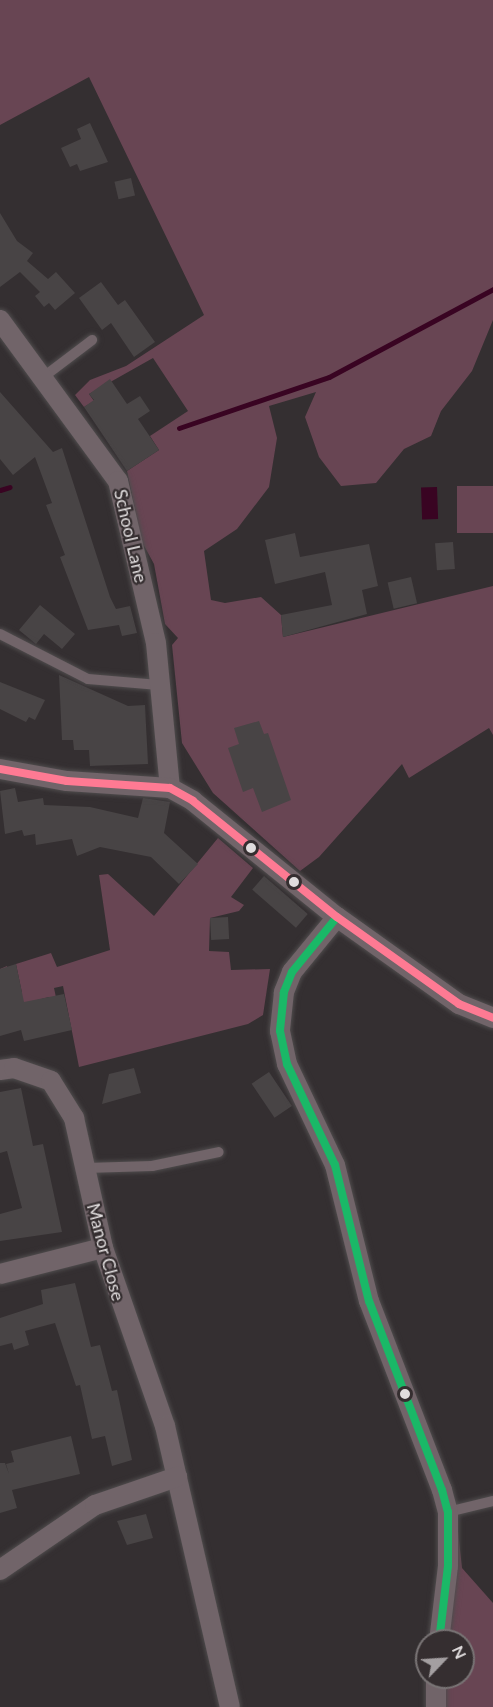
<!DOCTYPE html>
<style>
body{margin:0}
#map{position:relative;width:493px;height:1707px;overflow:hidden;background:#342f31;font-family:Lato,sans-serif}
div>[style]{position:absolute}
.green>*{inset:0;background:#684553;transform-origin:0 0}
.water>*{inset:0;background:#390422;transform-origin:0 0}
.stream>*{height:5px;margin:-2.5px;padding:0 2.5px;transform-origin:2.5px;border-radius:2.5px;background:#390422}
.building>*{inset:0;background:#484445;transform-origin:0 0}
.roads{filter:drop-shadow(0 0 2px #4f4c4d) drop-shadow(0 0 2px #4f4c4d)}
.service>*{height:10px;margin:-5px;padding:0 5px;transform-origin:5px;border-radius:5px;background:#716469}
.minor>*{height:20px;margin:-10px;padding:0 10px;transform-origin:10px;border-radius:10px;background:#716469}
.bus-1>*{height:8px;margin:-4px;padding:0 4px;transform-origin:4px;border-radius:4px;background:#1ab867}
.bus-2>*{height:8px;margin:-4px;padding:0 4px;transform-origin:4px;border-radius:4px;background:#fe7a93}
.dots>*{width:16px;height:16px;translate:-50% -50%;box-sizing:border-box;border:3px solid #352e30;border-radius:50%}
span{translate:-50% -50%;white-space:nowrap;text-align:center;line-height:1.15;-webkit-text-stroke:4.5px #352e30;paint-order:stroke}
.street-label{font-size:18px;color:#e0dcdd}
.north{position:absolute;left:415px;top:1629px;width:60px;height:60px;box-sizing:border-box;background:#352e30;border:2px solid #797475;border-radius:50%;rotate:65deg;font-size:16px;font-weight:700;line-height:24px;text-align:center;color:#e0dcdd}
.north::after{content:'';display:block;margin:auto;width:21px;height:27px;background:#a49fa1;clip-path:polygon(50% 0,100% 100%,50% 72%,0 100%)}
</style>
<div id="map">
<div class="green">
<div style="clip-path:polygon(0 0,493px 0,493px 320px,472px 371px,441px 411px,431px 436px,404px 449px,376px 483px,341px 486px,319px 457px,305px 417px,316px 392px,269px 406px,277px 438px,269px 487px,237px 529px,204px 551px,211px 600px,225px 603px,261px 597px,281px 615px,283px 637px,493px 586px,493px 735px,489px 728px,409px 778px,402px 764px,319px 857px,300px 871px,213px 793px,182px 743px,172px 645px,178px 638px,165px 624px,154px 564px,142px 542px,127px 471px,159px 450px,150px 436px,188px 411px,153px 358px,89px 394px,94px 401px,84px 407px,75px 395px,90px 380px,126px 366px,204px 315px,89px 77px,0 125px)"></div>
<div style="left:493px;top:486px;width:47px;height:36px;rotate:90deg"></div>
<div style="clip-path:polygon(218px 838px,253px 868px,231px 897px,244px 905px,239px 911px,210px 918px,209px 951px,229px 952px,231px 970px,270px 969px,263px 1015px,248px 1024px,79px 1067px,63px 986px,54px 988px,57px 1002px,51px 1004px,49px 997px,22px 1004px,24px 1014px,18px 1015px,15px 999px,10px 1000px,8px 993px,0 995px,0 969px,7px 966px,14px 996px,22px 993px,16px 964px,51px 953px,57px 967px,110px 950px,99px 875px,108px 874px,154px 916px)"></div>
<div style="clip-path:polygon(458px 1531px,462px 1568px,493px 1603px,493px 1707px,445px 1707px,446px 1677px,463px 1677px,463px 1641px,448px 1641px)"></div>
</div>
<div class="water">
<div style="left:437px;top:487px;width:32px;height:16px;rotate:88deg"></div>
</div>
<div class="stream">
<div style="left:179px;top:428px;width:158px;rotate:-18.8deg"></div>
<div style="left:329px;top:377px;width:186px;rotate:-28.2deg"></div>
<div style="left:0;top:490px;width:10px;rotate:-17deg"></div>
</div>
<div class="building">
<div style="clip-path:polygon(90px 123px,108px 162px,80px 171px,77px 164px,70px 167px,61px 148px,81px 139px,77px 129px)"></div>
<div style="left:131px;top:178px;width:18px;height:17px;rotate:77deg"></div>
<div style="clip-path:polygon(0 213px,17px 241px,33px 253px,27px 261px,48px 279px,56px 272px,75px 293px,55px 310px,49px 303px,44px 307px,35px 296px,40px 292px,20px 272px,0 287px)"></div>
<div style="clip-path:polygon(101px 282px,118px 305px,125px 300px,155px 342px,134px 357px,111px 323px,102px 330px,79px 298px)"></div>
<div style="clip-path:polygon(110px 379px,127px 404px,140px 396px,150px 411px,138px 419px,159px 450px,127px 471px,84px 407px,94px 400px,89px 394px)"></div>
<div style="clip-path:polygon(0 392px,53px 452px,62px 448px,110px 597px,116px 609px,130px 606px,137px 633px,122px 636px,119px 625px,88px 630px,60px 557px,65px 555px,46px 505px,52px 503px,35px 457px,13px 475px,0 459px)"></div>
<div style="clip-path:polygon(295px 533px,300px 557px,369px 544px,378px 586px,362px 590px,367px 614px,283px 637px,281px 615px,332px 605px,325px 572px,275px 584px,265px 540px)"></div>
<div style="left:453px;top:542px;width:27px;height:18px;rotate:86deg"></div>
<div style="left:411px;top:577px;width:27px;height:24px;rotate:77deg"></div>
<div style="clip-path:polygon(40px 605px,75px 634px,62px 649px,44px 634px,36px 644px,19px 630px)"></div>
<div style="clip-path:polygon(59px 675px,128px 706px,145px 705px,148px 764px,90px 766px,89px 750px,74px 750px,73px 740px,62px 740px)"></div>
<div style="clip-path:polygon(0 682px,45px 700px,35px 720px,29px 717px,26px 722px,0 709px)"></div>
<div style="clip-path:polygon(259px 721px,264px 734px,268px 733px,291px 800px,262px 812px,253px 788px,243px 792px,228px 748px,239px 744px,234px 728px)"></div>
<div style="clip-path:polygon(15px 788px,18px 802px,43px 798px,44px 805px,90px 807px,138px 818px,143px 798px,170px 802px,164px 833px,198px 864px,179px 884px,151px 857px,100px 847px,77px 856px,72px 839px,36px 845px,35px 834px,24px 836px,22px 830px,5px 834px,0 791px)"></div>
<div style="left:264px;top:876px;width:58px;height:18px;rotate:41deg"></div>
<div style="left:228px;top:917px;width:22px;height:18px;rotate:87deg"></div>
<div style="clip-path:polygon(16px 964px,24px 1002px,64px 994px,72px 1030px,24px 1041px,21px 1030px,0 1036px,0 969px)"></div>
<div style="clip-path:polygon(134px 1068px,141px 1093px,102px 1104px,109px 1074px)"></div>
<div style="left:269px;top:1072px;width:41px;height:21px;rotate:56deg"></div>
<div style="clip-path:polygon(21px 1088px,33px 1146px,43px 1144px,62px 1232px,0 1241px,0 1214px,22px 1208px,7px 1151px,0 1153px,0 1092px)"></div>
<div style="clip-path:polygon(75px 1283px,91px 1347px,100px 1345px,112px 1391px,117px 1390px,132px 1460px,112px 1466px,105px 1436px,92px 1439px,80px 1385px,76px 1386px,55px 1323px,25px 1331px,29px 1345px,14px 1350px,12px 1343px,0 1346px,0 1318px,43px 1304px,41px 1290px)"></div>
<div style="clip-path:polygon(71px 1436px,80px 1474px,12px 1490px,17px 1508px,0 1513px,0 1463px,5px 1463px,9px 1474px,6px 1464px,14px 1462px,11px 1451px)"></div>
<div style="clip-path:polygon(146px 1514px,153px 1538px,127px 1545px,117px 1521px)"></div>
</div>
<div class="roads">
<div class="service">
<div style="left:42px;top:378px;width:63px;rotate:-37.2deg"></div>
<div style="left:0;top:634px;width:99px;rotate:27.1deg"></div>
<div style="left:88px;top:679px;width:71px;rotate:4.8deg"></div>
<div style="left:86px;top:1168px;width:66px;rotate:-1.7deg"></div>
<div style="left:152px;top:1166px;width:68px;rotate:-11.8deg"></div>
<div style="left:448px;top:1512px;width:46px;rotate:-13.7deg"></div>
</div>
<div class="minor">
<div style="left:0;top:320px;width:200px;rotate:53.8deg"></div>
<div style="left:118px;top:481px;width:166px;rotate:76.8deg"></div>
<div style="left:156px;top:643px;width:146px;rotate:84.5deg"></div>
<div style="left:0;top:769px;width:68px;rotate:10.2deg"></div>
<div style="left:67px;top:781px;width:103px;rotate:3.9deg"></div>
<div style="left:170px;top:788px;width:26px;rotate:29deg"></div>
<div style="left:193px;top:801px;width:185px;rotate:38.9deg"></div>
<div style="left:337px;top:917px;width:150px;rotate:35.5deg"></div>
<div style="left:459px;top:1004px;width:37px;rotate:22deg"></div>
<div style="left:337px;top:917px;width:71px;rotate:129.3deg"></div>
<div style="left:292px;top:972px;width:22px;rotate:112deg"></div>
<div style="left:284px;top:992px;width:39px;rotate:96deg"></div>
<div style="left:280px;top:1031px;width:34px;rotate:78deg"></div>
<div style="left:287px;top:1064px;width:112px;rotate:64.6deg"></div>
<div style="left:335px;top:1165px;width:140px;rotate:76deg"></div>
<div style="left:369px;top:1301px;width:203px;rotate:68.9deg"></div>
<div style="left:442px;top:1490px;width:23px;rotate:75deg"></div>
<div style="left:448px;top:1512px;width:54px;rotate:90deg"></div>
<div style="left:448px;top:1566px;width:76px;rotate:96.8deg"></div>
<div style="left:0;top:1070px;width:14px;rotate:-8deg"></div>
<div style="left:14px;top:1068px;width:39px;rotate:19deg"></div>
<div style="left:51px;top:1081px;width:44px;rotate:58.1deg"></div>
<div style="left:74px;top:1118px;width:133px;rotate:77.4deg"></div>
<div style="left:103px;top:1248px;width:188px;rotate:70.8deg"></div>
<div style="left:165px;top:1426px;width:288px;rotate:77deg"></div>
<div style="left:0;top:1274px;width:106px;rotate:-14.2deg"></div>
<div style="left:0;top:1570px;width:115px;rotate:-34.4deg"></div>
<div style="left:95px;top:1505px;width:87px;rotate:-18.9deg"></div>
<div style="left:436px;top:1707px;width:30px;rotate:-90deg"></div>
</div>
</div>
<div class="bus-1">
<div style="left:337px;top:917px;width:71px;rotate:129.3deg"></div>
<div style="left:292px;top:972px;width:22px;rotate:112deg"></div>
<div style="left:284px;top:992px;width:39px;rotate:96deg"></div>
<div style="left:280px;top:1031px;width:34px;rotate:78deg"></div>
<div style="left:287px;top:1064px;width:112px;rotate:64.6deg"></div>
<div style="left:335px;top:1165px;width:140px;rotate:76deg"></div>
<div style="left:369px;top:1301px;width:203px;rotate:68.9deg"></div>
<div style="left:442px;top:1490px;width:23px;rotate:75deg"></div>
<div style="left:448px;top:1512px;width:54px;rotate:90deg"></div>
<div style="left:448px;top:1566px;width:76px;rotate:96.8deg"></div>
</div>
<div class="bus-2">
<div style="left:0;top:769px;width:68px;rotate:10.2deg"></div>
<div style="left:67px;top:781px;width:103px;rotate:3.9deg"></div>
<div style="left:170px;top:788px;width:26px;rotate:29deg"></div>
<div style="left:193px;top:801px;width:185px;rotate:38.9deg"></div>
<div style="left:337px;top:917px;width:150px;rotate:35.5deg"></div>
<div style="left:459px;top:1004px;width:37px;rotate:22deg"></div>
</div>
<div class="dots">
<div style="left:251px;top:848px;background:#e0dcdd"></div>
<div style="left:294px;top:882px;background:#e0dcdd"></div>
<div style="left:405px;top:1394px;background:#e0dcdd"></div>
</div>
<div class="street-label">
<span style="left:131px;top:536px;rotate:77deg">School Lane</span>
<span style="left:106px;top:1252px;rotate:75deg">Manor Close</span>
</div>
<div class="north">N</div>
</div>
